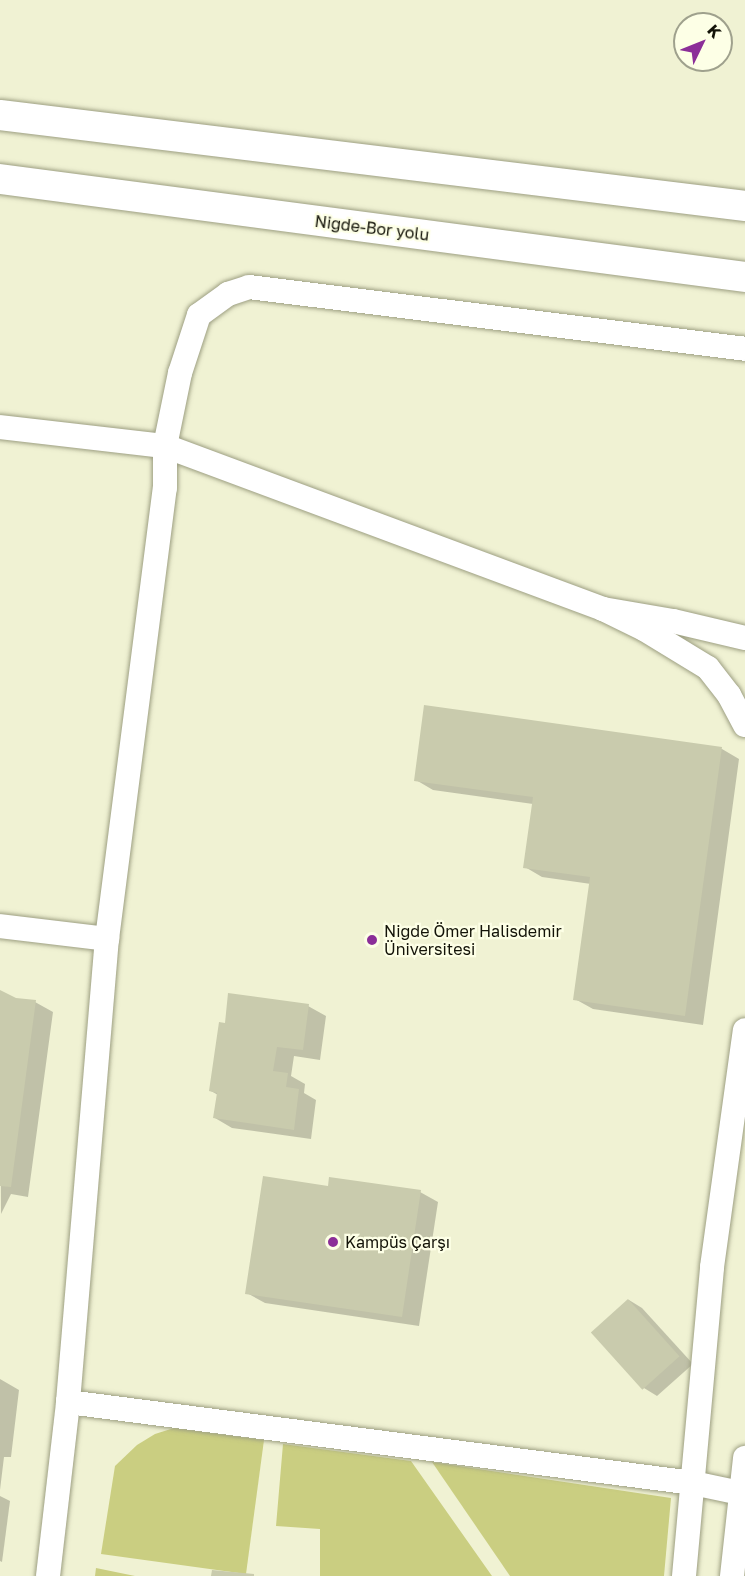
<!DOCTYPE html>
<meta charset="utf-8">
<style>
body{margin:0}
#map{position:relative;width:745px;height:1576px;overflow:hidden;background:#f0f2d3;font-family:"Golos Text",sans-serif}
div>[style]{position:absolute}
.green>*{inset:0;background:#cace81}
.shadow>*{inset:0;background:#0003}
.building>*{inset:0;background:#c9cbad;transform-origin:0 0}
.roads{filter:drop-shadow(0 0 2px #9d9f82) drop-shadow(0 0 2px #9d9f82)}
.minor>*{height:24px;margin:-12px;padding:0 12px;transform-origin:12px;border-radius:12px;background:#fff}
.major>*{height:30px;margin:-15px;padding:0 15px;transform-origin:15px;border-radius:15px;background:#fff}
.dots>*{width:16px;height:16px;translate:-50% -50%;box-sizing:border-box;border:3px solid #fdffe6;border-radius:50%}
span{translate:-50% -50%;white-space:nowrap;text-align:center;line-height:1.15;-webkit-text-stroke:4.5px #fdffe6;paint-order:stroke}
.street-label{font-size:16px;color:#131308}
.poi-label{font-size:16px;color:#131308}
.left{translate:0 -50%;text-align:left}
.north{position:absolute;left:673px;top:12px;width:60px;height:60px;box-sizing:border-box;background:#fdffe6;border:2px solid #9fa18d;border-radius:50%;rotate:47deg;font-size:16px;font-weight:700;line-height:24px;text-align:center;color:#131308}
.north::after{content:'';display:block;margin:auto;width:21px;height:27px;background:#8b2e98;clip-path:polygon(50% 0,100% 100%,50% 72%,0 100%)}
</style>
<div id="map">
<div class="green">
<div style="clip-path:polygon(174px 1428px,264px 1440px,246px 1574px,101px 1554px,115px 1466px,137px 1445px,155px 1434px)"></div>
<div style="clip-path:polygon(283px 1444px,411px 1461px,492px 1576px,320px 1576px,320px 1529px,276px 1526px)"></div>
<div style="clip-path:polygon(432px 1462px,671px 1498px,664px 1576px,510px 1576px)"></div>
<div style="clip-path:polygon(96px 1568px,135px 1576px,95px 1576px)"></div>
</div>
<div class="shadow">
<div style="clip-path:polygon(722px 749px,739px 759px,703px 1025px,593px 1009px,575px 999px,591px 884px,542px 877px,525px 867px,533px 804px,433px 790px,416px 780px)"></div>
<div style="clip-path:polygon(0 992px,16px 999px,35px 1002px,53px 1012px,28px 1197px,11px 1194px,1px 1214px)"></div>
<div style="clip-path:polygon(308px 1006px,326px 1016px,320px 1060px,294px 1056px,291px 1076px,305px 1084px,304px 1093px,316px 1100px,311px 1139px,232px 1128px,215px 1118px,218px 1095px,211px 1091px,226px 1024px)"></div>
<div style="clip-path:polygon(329px 1188px,420px 1192px,438px 1202px,419px 1326px,265px 1303px,247px 1293px)"></div>
<div style="clip-path:polygon(629px 1300px,642px 1308px,693px 1364px,657px 1396px,644px 1388px)"></div>
<div style="clip-path:polygon(0 1379px,19px 1390px,11px 1457px,4px 1457px,0 1490px)"></div>
<div style="clip-path:polygon(0 1496px,10px 1501px,2px 1562px,0 1561px)"></div>
</div>
<div class="building">
<div style="clip-path:polygon(424px 705px,722px 747px,685px 1016px,573px 1000px,590px 877px,523px 868px,533px 797px,414px 781px)"></div>
<div style="clip-path:polygon(0 990px,16px 998px,36px 1000px,11px 1187px,0 1186px)"></div>
<div style="clip-path:polygon(228px 993px,309px 1004px,303px 1050px,277px 1047px,273px 1071px,288px 1073px,286px 1087px,299px 1089px,294px 1130px,213px 1118px,217px 1093px,209px 1091px,219px 1022px,225px 1023px)"></div>
<div style="clip-path:polygon(263px 1176px,328px 1186px,329px 1177px,421px 1190px,402px 1317px,245px 1294px)"></div>
<div style="left:628px;top:1299px;width:77px;height:50px;rotate:48deg"></div>
<div style="clip-path:polygon(212px 1570px,254px 1574px,254px 1576px,211px 1576px)"></div>
</div>
<div class="roads">
<div class="minor">
<div style="left:0;top:427px;width:166px;rotate:6.6deg"></div>
<div style="left:165px;top:446px;width:467px;rotate:20.4deg"></div>
<div style="left:745px;top:638px;width:74px;rotate:-166.7deg"></div>
<div style="left:673px;top:621px;width:71px;rotate:-170.3deg"></div>
<div style="left:603px;top:609px;width:46px;rotate:26deg"></div>
<div style="left:644px;top:629px;width:75px;rotate:31.4deg"></div>
<div style="left:708px;top:668px;width:34px;rotate:52deg"></div>
<div style="left:729px;top:695px;width:34px;rotate:62deg"></div>
<div style="left:0;top:926px;width:108px;rotate:6.9deg"></div>
<div style="left:68px;top:1402px;width:630px;rotate:7.38deg"></div>
<div style="left:693px;top:1483px;width:53px;rotate:11.9deg"></div>
<div style="left:48px;top:1576px;width:175px;rotate:-83.4deg"></div>
<div style="left:68px;top:1402px;width:465px;rotate:-85.2deg"></div>
<div style="left:107px;top:939px;width:455px;rotate:-82.7deg"></div>
<div style="left:165px;top:488px;width:42px;rotate:-90deg"></div>
<div style="left:165px;top:446px;width:75px;rotate:-78.4deg"></div>
<div style="left:180px;top:373px;width:61px;rotate:-71.9deg"></div>
<div style="left:199px;top:315px;width:36px;rotate:-36deg"></div>
<div style="left:228px;top:294px;width:22px;rotate:-18deg"></div>
<div style="left:249px;top:287px;width:500px;rotate:7.1deg"></div>
<div style="left:684px;top:1576px;width:310px;rotate:-84.8deg"></div>
<div style="left:712px;top:1267px;width:239px;rotate:-82.1deg"></div>
<div style="left:732px;top:1576px;width:119px;rotate:-83.7deg"></div>
</div>
<div class="major">
<div style="left:0;top:115px;width:751px;rotate:6.96deg"></div>
<div style="left:0;top:179px;width:751px;rotate:7.49deg"></div>
</div>
</div>
<div class="dots">
<div style="left:372px;top:940px;background:#8b2e98"></div>
<div style="left:333px;top:1242px;background:#8b2e98"></div>
</div>
<div class="street-label">
<span style="left:372px;top:228px;rotate:7deg">Niğde-Bor yolu</span>
</div>
<div class="poi-label">
<span class="left" style="left:384px;top:940px">Niğde Ömer Halisdemir<br>Üniversitesi</span>
<span class="left" style="left:345px;top:1242px">Kampüs Çarşı</span>
</div>
<div class="north">K</div>
</div>
